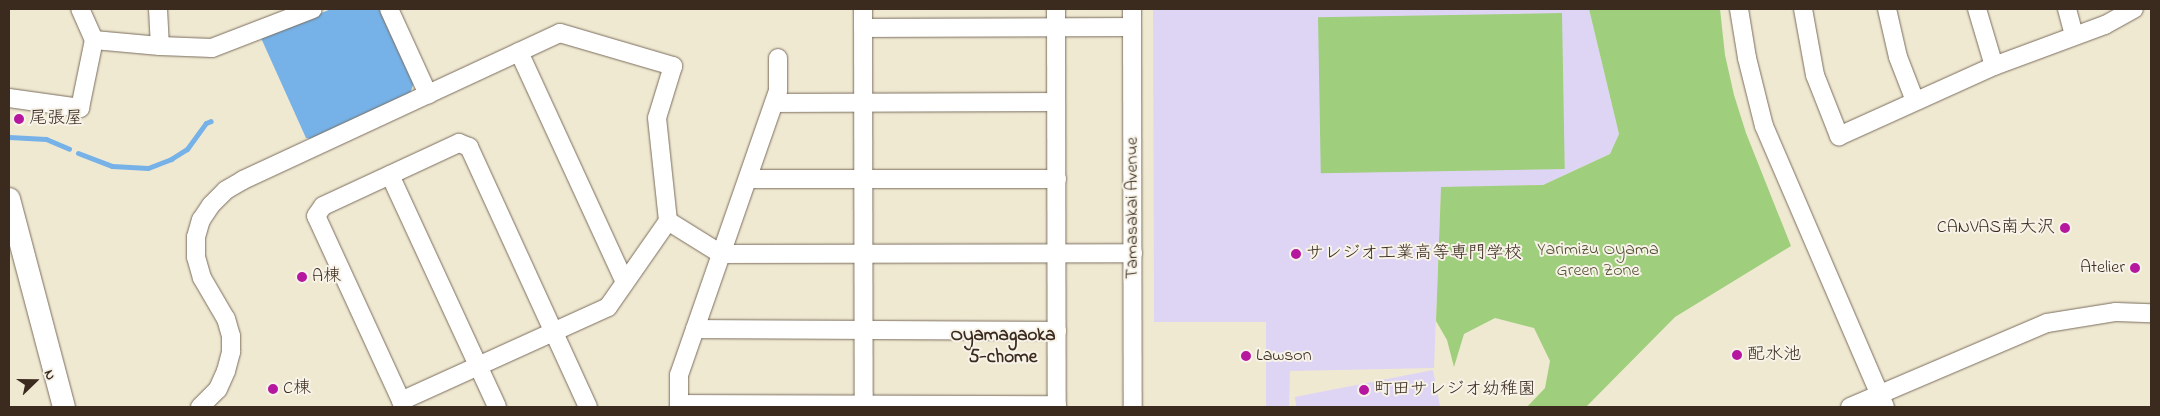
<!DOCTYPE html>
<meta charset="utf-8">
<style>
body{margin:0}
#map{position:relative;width:2160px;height:416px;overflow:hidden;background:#f0e9d2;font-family:"Indie Flower","Klee One",sans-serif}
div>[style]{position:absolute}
.built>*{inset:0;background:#ded5f5;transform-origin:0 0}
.green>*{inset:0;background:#9fce7c;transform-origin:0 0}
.water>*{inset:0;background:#76b2e8}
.stream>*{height:5px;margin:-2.5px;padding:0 2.5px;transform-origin:2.5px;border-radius:2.5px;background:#76b2e8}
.roads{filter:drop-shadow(0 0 1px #7a6d5d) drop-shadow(0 0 1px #7a6d5d)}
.minor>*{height:18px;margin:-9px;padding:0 9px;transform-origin:9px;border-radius:9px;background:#fff}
.major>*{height:22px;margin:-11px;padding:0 11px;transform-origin:11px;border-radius:11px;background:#fff}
.dots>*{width:14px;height:14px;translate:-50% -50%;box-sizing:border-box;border:2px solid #f7f3e8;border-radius:50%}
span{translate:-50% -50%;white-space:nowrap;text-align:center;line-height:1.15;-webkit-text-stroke:4px #f7f3e8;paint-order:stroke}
.poi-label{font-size:18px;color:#3b2a1e}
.left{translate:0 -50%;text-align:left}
.right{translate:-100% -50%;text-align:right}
.street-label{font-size:18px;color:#3b2a1e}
.park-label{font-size:18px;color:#545336}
.neighbourhood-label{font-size:19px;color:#3b2a1e;font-weight:700}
.frame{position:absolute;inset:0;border:10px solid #3b2a1e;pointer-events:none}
.north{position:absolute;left:10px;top:356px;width:50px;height:50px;-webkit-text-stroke:4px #f7f3e8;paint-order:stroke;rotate:68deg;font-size:14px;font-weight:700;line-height:20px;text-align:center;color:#3b2a1e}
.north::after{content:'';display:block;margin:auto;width:18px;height:22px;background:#3b2a1e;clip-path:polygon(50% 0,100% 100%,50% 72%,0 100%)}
</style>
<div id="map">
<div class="built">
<div style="clip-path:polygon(1153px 9px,1589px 9px,1619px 134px,1610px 154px,1543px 185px,1441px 188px,1434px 368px,1290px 371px,1289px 407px,1266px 407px,1266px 322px,1154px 322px)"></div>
<div style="left:1433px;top:370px;width:38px;height:141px;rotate:79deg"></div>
</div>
<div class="green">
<div style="clip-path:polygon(1589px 9px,1720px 9px,1725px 55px,1734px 95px,1746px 133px,1791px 246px,1675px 317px,1586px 407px,1527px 407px,1545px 388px,1550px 361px,1534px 328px,1495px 318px,1464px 334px,1454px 367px,1447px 340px,1436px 321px,1441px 187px,1543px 185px,1610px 154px,1619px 134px)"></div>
<div style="left:1562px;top:13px;width:156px;height:244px;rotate:89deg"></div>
</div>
<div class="water">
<div style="clip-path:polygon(331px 9px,381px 9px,414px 82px,410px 94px,312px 139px,306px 138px,261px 38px)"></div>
</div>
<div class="stream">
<div style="left:9px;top:137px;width:37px;rotate:3deg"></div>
<div style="left:46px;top:139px;width:25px;rotate:23deg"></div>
<div style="left:78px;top:153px;width:36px;rotate:21deg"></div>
<div style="left:112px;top:166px;width:36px;rotate:3deg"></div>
<div style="left:148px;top:168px;width:25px;rotate:-21deg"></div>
<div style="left:171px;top:159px;width:19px;rotate:-32deg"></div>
<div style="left:187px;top:149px;width:32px;rotate:-54deg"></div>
<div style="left:206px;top:123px;width:5px;rotate:-22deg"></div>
</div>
<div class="roads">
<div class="minor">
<div style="left:158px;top:9px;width:37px;rotate:87deg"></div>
<div style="left:389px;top:9px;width:94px;rotate:65.4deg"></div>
<div style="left:863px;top:9px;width:398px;rotate:89.9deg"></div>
<div style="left:1056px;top:9px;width:398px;rotate:89.9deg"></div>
<div style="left:1132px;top:9px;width:398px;rotate:89.9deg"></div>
<div style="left:1739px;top:9px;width:50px;rotate:80.7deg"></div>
<div style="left:1747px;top:58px;width:70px;rotate:76deg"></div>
<div style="left:1764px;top:126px;width:306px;rotate:66.7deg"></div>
<div style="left:1803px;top:9px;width:67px;rotate:79.7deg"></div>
<div style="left:1815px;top:75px;width:66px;rotate:68.5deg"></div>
<div style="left:1839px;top:136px;width:170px;rotate:-24.3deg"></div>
<div style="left:1994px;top:66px;width:118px;rotate:-20.3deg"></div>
<div style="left:2105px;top:25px;width:33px;rotate:-29deg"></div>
<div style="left:1887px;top:9px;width:49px;rotate:77.1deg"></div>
<div style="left:1898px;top:57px;width:47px;rotate:68.9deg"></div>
<div style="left:1977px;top:9px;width:59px;rotate:73.4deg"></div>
<div style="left:2067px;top:9px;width:27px;rotate:75deg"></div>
<div style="left:863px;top:28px;width:269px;rotate:-0.2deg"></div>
<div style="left:94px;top:40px;width:66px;rotate:5.2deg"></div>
<div style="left:160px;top:46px;width:52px;rotate:2.2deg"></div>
<div style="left:212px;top:48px;width:108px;rotate:-21.1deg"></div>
<div style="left:519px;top:52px;width:253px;rotate:65.3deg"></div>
<div style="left:9px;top:98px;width:72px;rotate:8deg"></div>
<div style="left:80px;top:108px;width:69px;rotate:-78.4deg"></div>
<div style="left:94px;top:40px;width:34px;rotate:-114deg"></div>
<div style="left:775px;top:103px;width:281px;rotate:-0.2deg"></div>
<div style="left:390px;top:175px;width:255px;rotate:65.2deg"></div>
<div style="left:748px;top:179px;width:309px"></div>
<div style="left:695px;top:329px;width:362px;rotate:0.3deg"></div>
<div style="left:401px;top:401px;width:227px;rotate:-24.4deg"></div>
<div style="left:608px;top:307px;width:105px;rotate:-55.1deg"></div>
<div style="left:679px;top:404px;width:378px;rotate:0.2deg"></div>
<div style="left:200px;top:407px;width:25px;rotate:-45deg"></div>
<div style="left:218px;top:389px;width:20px;rotate:-66deg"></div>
<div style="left:226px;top:371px;width:20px;rotate:-75deg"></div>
<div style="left:231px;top:352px;width:16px;rotate:-90deg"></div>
<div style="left:231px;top:336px;width:18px;rotate:-106deg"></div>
<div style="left:226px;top:319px;width:48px;rotate:-120.3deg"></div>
<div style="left:202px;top:278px;width:22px;rotate:-106deg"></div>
<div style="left:196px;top:257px;width:20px;rotate:-90deg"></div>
<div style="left:196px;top:237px;width:18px;rotate:-74deg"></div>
<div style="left:201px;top:220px;width:18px;rotate:-56deg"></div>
<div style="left:211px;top:205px;width:21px;rotate:-45deg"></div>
<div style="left:226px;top:190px;width:20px;rotate:-30deg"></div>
<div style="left:243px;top:180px;width:349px;rotate:-24.9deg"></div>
<div style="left:560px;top:33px;width:118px;rotate:16.3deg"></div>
<div style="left:673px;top:66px;width:54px;rotate:107.1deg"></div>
<div style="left:657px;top:118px;width:104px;rotate:83.9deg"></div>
<div style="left:668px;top:221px;width:62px;rotate:31.9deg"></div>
<div style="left:721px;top:254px;width:412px;rotate:-0.1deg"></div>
<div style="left:404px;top:407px;width:210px;rotate:-114.7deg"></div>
<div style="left:316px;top:216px;width:12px;rotate:-55deg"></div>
<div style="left:323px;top:206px;width:150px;rotate:-24.9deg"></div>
<div style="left:459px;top:143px;width:11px;rotate:22deg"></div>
<div style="left:469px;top:147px;width:286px;rotate:65.4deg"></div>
<div style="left:679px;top:407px;width:32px;rotate:-90deg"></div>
<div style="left:679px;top:375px;width:301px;rotate:-70.8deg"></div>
<div style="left:778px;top:91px;width:33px;rotate:-90deg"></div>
<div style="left:1850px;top:407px;width:214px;rotate:-23.1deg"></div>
<div style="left:2047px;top:323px;width:70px;rotate:-9.1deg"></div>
<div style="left:2116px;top:312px;width:35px;rotate:2deg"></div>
</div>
<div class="major">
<div style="left:9px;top:199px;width:215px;rotate:75.2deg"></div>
</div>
</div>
<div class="dots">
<div style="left:19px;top:119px;background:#b5179e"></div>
<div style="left:2065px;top:228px;background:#b5179e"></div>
<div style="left:1296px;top:254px;background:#b5179e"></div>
<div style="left:2135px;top:268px;background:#b5179e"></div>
<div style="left:302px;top:277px;background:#b5179e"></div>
<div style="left:1737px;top:355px;background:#b5179e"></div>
<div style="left:1246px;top:356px;background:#b5179e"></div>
<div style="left:273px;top:389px;background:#b5179e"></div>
<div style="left:1364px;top:390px;background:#b5179e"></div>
</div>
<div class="poi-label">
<span class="left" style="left:29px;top:119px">尾張屋</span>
<span class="right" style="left:2055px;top:228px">CANVAS南大沢</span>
<span class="left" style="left:1306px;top:254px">サレジオ工業高等専門学校</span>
<span class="right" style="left:2125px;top:268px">Atelier</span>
<span class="left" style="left:312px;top:277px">A棟</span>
<span class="left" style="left:1747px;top:355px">配水池</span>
<span class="left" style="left:1256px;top:356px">Lawson</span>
<span class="left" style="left:283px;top:389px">C棟</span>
<span class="left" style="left:1374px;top:390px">町田サレジオ幼稚園</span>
</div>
<div class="street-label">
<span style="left:1133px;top:208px;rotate:-90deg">Tamasakai Avenue</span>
</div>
<div class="park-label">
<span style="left:1598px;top:261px">Yarimizu Oyama<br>Green Zone</span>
</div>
<div class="neighbourhood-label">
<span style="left:1003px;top:347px">Oyamagaoka<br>5-chome</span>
</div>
<div class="frame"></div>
<div class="north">N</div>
</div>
